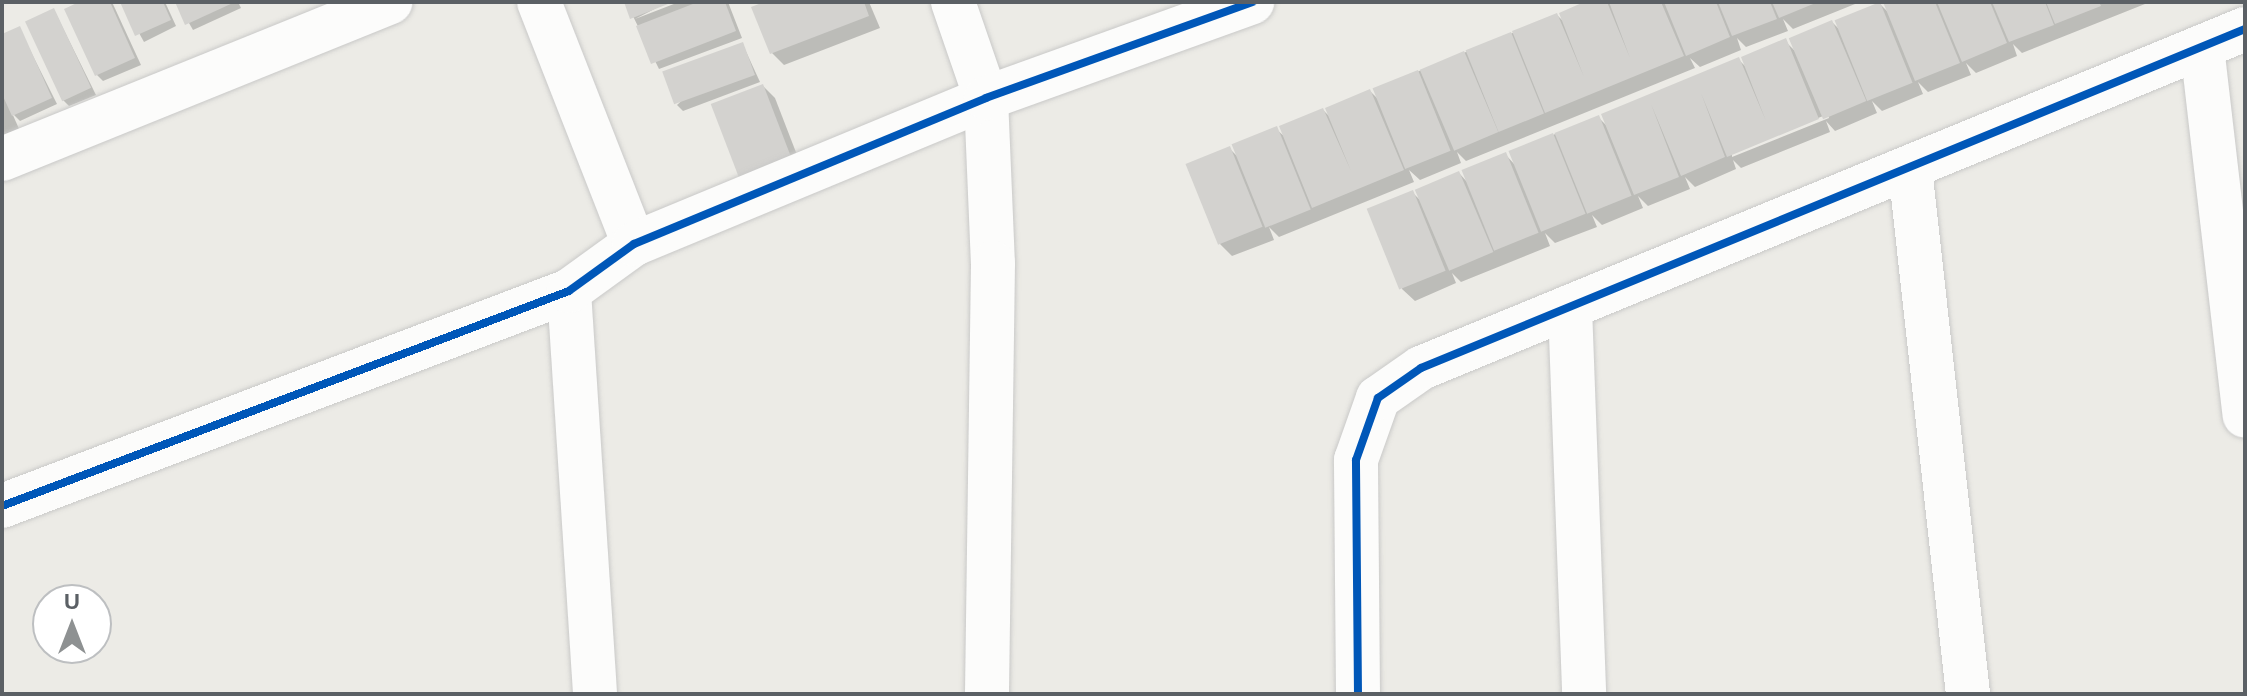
<!DOCTYPE html>
<style>
body{margin:0}
#map{position:relative;width:2247px;height:696px;overflow:hidden;background:#ecebe6;font-family:Arial,sans-serif}
div>[style]{position:absolute}
.shadow>*{inset:0;background:#0003}
.building>*{inset:0;background:#d3d2cf;transform-origin:0 0}
.roads{filter:drop-shadow(0 0 2px #c9c9c8) drop-shadow(0 0 2px #c9c9c8)}
.street>*{height:44px;margin:-22px;padding:0 22px;transform-origin:22px;border-radius:22px;background:#fcfcfb}
.cycleway>*{height:8px;margin:-4px;padding:0 4px;transform-origin:4px;border-radius:4px;background:#0057b8}
span{translate:-50% -50%;white-space:nowrap;text-align:center;line-height:1.15;-webkit-text-stroke:7px #fff;paint-order:stroke}
.frame{position:absolute;inset:0;border:4px solid #5b6065;pointer-events:none}
.north{position:absolute;left:32px;top:584px;width:80px;height:80px;box-sizing:border-box;background:#fff;border:2px solid #bdbfc1;border-radius:50%;rotate:0deg;font-size:22px;font-weight:700;line-height:32px;text-align:center;color:#5b6065}
.north::after{content:'';display:block;margin:auto;width:28px;height:36px;background:#8e9192;clip-path:polygon(50% 0,100% 100%,50% 72%,0 100%)}
</style>
<div id="map">
<div class="shadow">
<div style="clip-path:polygon(84px 2px,112px 2px,141px 65px,103px 81px,97px 75px)"></div>
<div style="clip-path:polygon(122px 2px,165px 2px,176px 26px,144px 42px)"></div>
<div style="clip-path:polygon(177px 2px,238px 2px,241px 8px,193px 30px)"></div>
<div style="clip-path:polygon(626px 2px,668px 2px,635px 19px,679px 2px,728px 2px,742px 38px,659px 69px)"></div>
<div style="clip-path:polygon(769px 2px,869px 2px,880px 28px,784px 65px,772px 53px)"></div>
<div style="clip-path:polygon(1589px 2px,1860px 2px,1793px 29px,1783px 19px,1788px 31px,1746px 47px,1737px 38px,1741px 50px,1700px 67px,1690px 58px,1695px 68px,1466px 161px,1457px 152px,1461px 163px,1420px 180px,1409px 170px,1414px 182px,1279px 237px,1269px 227px,1274px 240px,1232px 256px,1220px 244px,1230px 149px,1240px 159px,1276px 129px,1285px 137px,1323px 110px,1331px 118px,1370px 91px,1380px 101px,1375px 89px,1557px 15px,1565px 23px)"></div>
<div style="clip-path:polygon(evenodd,1885px 2px,2150px 2px,2022px 53px,2013px 44px,2017px 56px,1976px 73px,1966px 63px,1971px 75px,1928px 92px,1918px 82px,1923px 94px,1882px 111px,1872px 101px,1877px 113px,1835px 131px,1826px 121px,1830px 132px,1741px 168px,1733px 160px,1736px 169px,1695px 187px,1685px 177px,1690px 189px,1648px 206px,1638px 196px,1643px 208px,1602px 225px,1592px 215px,1597px 227px,1555px 243px,1545px 233px,1550px 246px,1461px 282px,1452px 273px,1456px 283px,1415px 301px,1402px 289px,1412px 192px,1422px 202px,1459px 173px,1468px 183px,1505px 154px,1515px 165px,1510px 152px,1598px 117px,1608px 127px,1603px 115px,1739px 60px,1747px 68px,1785px 41px,1795px 51px,1832px 22px,1842px 32px,1879px 3px,1889px 13px,1885px 2px,1828px 114px,1829px 118px,1732px 157px,1732px 153px,1828px 114px)"></div>
<div style="clip-path:polygon(54px 10px,96px 95px,69px 106px,63px 100px)"></div>
<div style="clip-path:polygon(19px 28px,57px 104px,20px 121px,12px 113px,20px 131px,2px 139px,2px 36px)"></div>
<div style="clip-path:polygon(743px 45px,760px 82px,683px 111px,677px 105px)"></div>
<div style="clip-path:polygon(763px 86px,775px 98px,804px 173px,754px 192px)"></div>
</div>
<div class="building">
<div style="clip-path:polygon(79px 2px,110px 2px,135px 58px,95px 76px,64px 9px)"></div>
<div style="clip-path:polygon(120px 2px,163px 2px,171px 20px,135px 36px)"></div>
<div style="clip-path:polygon(175px 2px,235px 2px,185px 25px)"></div>
<div style="clip-path:polygon(624px 2px,673px 2px,630px 19px)"></div>
<div style="clip-path:polygon(698px 2px,725px 2px,736px 31px,651px 64px,636px 26px)"></div>
<div style="clip-path:polygon(764px 2px,864px 2px,869px 16px,770px 54px,751px 7px)"></div>
<div style="clip-path:polygon(1584px 2px,1607px 2px,1630px 58px,1609px 2px,1661px 2px,1684px 56px,1545px 113px,1512px 31px,1557px 13px,1584px 77px,1559px 13px)"></div>
<div style="clip-path:polygon(1664px 2px,1716px 2px,1730px 37px,1686px 56px)"></div>
<div style="clip-path:polygon(1718px 2px,1770px 2px,1777px 19px,1732px 36px)"></div>
<div style="clip-path:polygon(1772px 2px,1818px 2px,1779px 18px)"></div>
<div style="left:1880px;top:2px;width:87px;height:49px;rotate:68deg"></div>
<div style="clip-path:polygon(1883px 2px,1935px 2px,1960px 63px,1915px 81px)"></div>
<div style="clip-path:polygon(1937px 2px,1990px 2px,2007px 43px,1962px 62px)"></div>
<div style="clip-path:polygon(1992px 2px,2045px 2px,2054px 25px,2009px 42px)"></div>
<div style="clip-path:polygon(2046px 2px,2099px 2px,2101px 6px,2055px 24px)"></div>
<div style="left:54px;top:8px;width:88px;height:32px;rotate:65deg"></div>
<div style="left:1832px;top:20px;width:88px;height:47px;rotate:67deg"></div>
<div style="clip-path:polygon(20px 26px,52px 98px,12px 116px,2px 94px,2px 34px)"></div>
<div style="left:1511px;top:32px;width:88px;height:49px;rotate:68deg"></div>
<div style="clip-path:polygon(1786px 38px,1819px 119px,1727px 157px,1701px 93px,1725px 157px,1681px 176px,1651px 104px,1679px 177px,1634px 195px,1601px 114px,1739px 57px,1766px 121px,1741px 57px)"></div>
<div style="left:743px;top:42px;width:35px;height:86px;rotate:70deg"></div>
<div style="left:1464px;top:51px;width:88px;height:48px;rotate:67deg"></div>
<div style="left:1418px;top:70px;width:87px;height:49px;rotate:68deg"></div>
<div style="left:763px;top:84px;width:83px;height:56px;rotate:69deg"></div>
<div style="clip-path:polygon(1370px 89px,1404px 170px,1312px 208px,1279px 126px,1323px 108px,1351px 171px,1325px 108px)"></div>
<div style="left:1599px;top:115px;width:87px;height:48px;rotate:68deg"></div>
<div style="left:1277px;top:126px;width:90px;height:49px;rotate:68deg"></div>
<div style="left:1553px;top:133px;width:87px;height:48px;rotate:68deg"></div>
<div style="left:1230px;top:146px;width:87px;height:48px;rotate:68deg"></div>
<div style="left:1506px;top:152px;width:87px;height:48px;rotate:68deg"></div>
<div style="left:1459px;top:171px;width:88px;height:48px;rotate:67deg"></div>
<div style="left:1413px;top:190px;width:87px;height:50px;rotate:68deg"></div>
</div>
<div class="roads">
<div class="street">
<div style="left:539px;top:2px;width:260px;rotate:68.6deg"></div>
<div style="left:953px;top:2px;width:102px;rotate:71deg"></div>
<div style="left:986px;top:98px;width:165px;rotate:87.6deg"></div>
<div style="left:993px;top:263px;width:431px;rotate:90.8deg"></div>
<div style="left:2202px;top:47px;width:371px;rotate:83.4deg"></div>
<div style="left:2px;top:159px;width:419px;rotate:-22deg"></div>
<div style="left:1910px;top:168px;width:529px;rotate:83.71deg"></div>
<div style="left:569px;top:291px;width:404px;rotate:86.3deg"></div>
<div style="left:1570px;top:307px;width:387px;rotate:87.9deg"></div>
<div style="left:2px;top:506px;width:606px;rotate:-20.77deg"></div>
<div style="left:569px;top:291px;width:80px;rotate:-35.9deg"></div>
<div style="left:634px;top:244px;width:381px;rotate:-22.5deg"></div>
<div style="left:986px;top:98px;width:283px;rotate:-19.8deg"></div>
<div style="left:1358px;top:694px;width:234px;rotate:-90.5deg"></div>
<div style="left:1356px;top:460px;width:66px;rotate:-70.5deg"></div>
<div style="left:1378px;top:398px;width:52px;rotate:-34.9deg"></div>
<div style="left:1421px;top:368px;width:891px;rotate:-22.36deg"></div>
</div>
</div>
<div class="cycleway">
<div style="left:2px;top:506px;width:606px;rotate:-20.77deg"></div>
<div style="left:569px;top:291px;width:80px;rotate:-35.9deg"></div>
<div style="left:634px;top:244px;width:381px;rotate:-22.5deg"></div>
<div style="left:986px;top:98px;width:283px;rotate:-19.8deg"></div>
<div style="left:1358px;top:694px;width:234px;rotate:-90.5deg"></div>
<div style="left:1356px;top:460px;width:66px;rotate:-70.5deg"></div>
<div style="left:1378px;top:398px;width:52px;rotate:-34.9deg"></div>
<div style="left:1421px;top:368px;width:891px;rotate:-22.36deg"></div>
</div>
<div class="frame"></div>
<div class="north">U</div>
</div>
